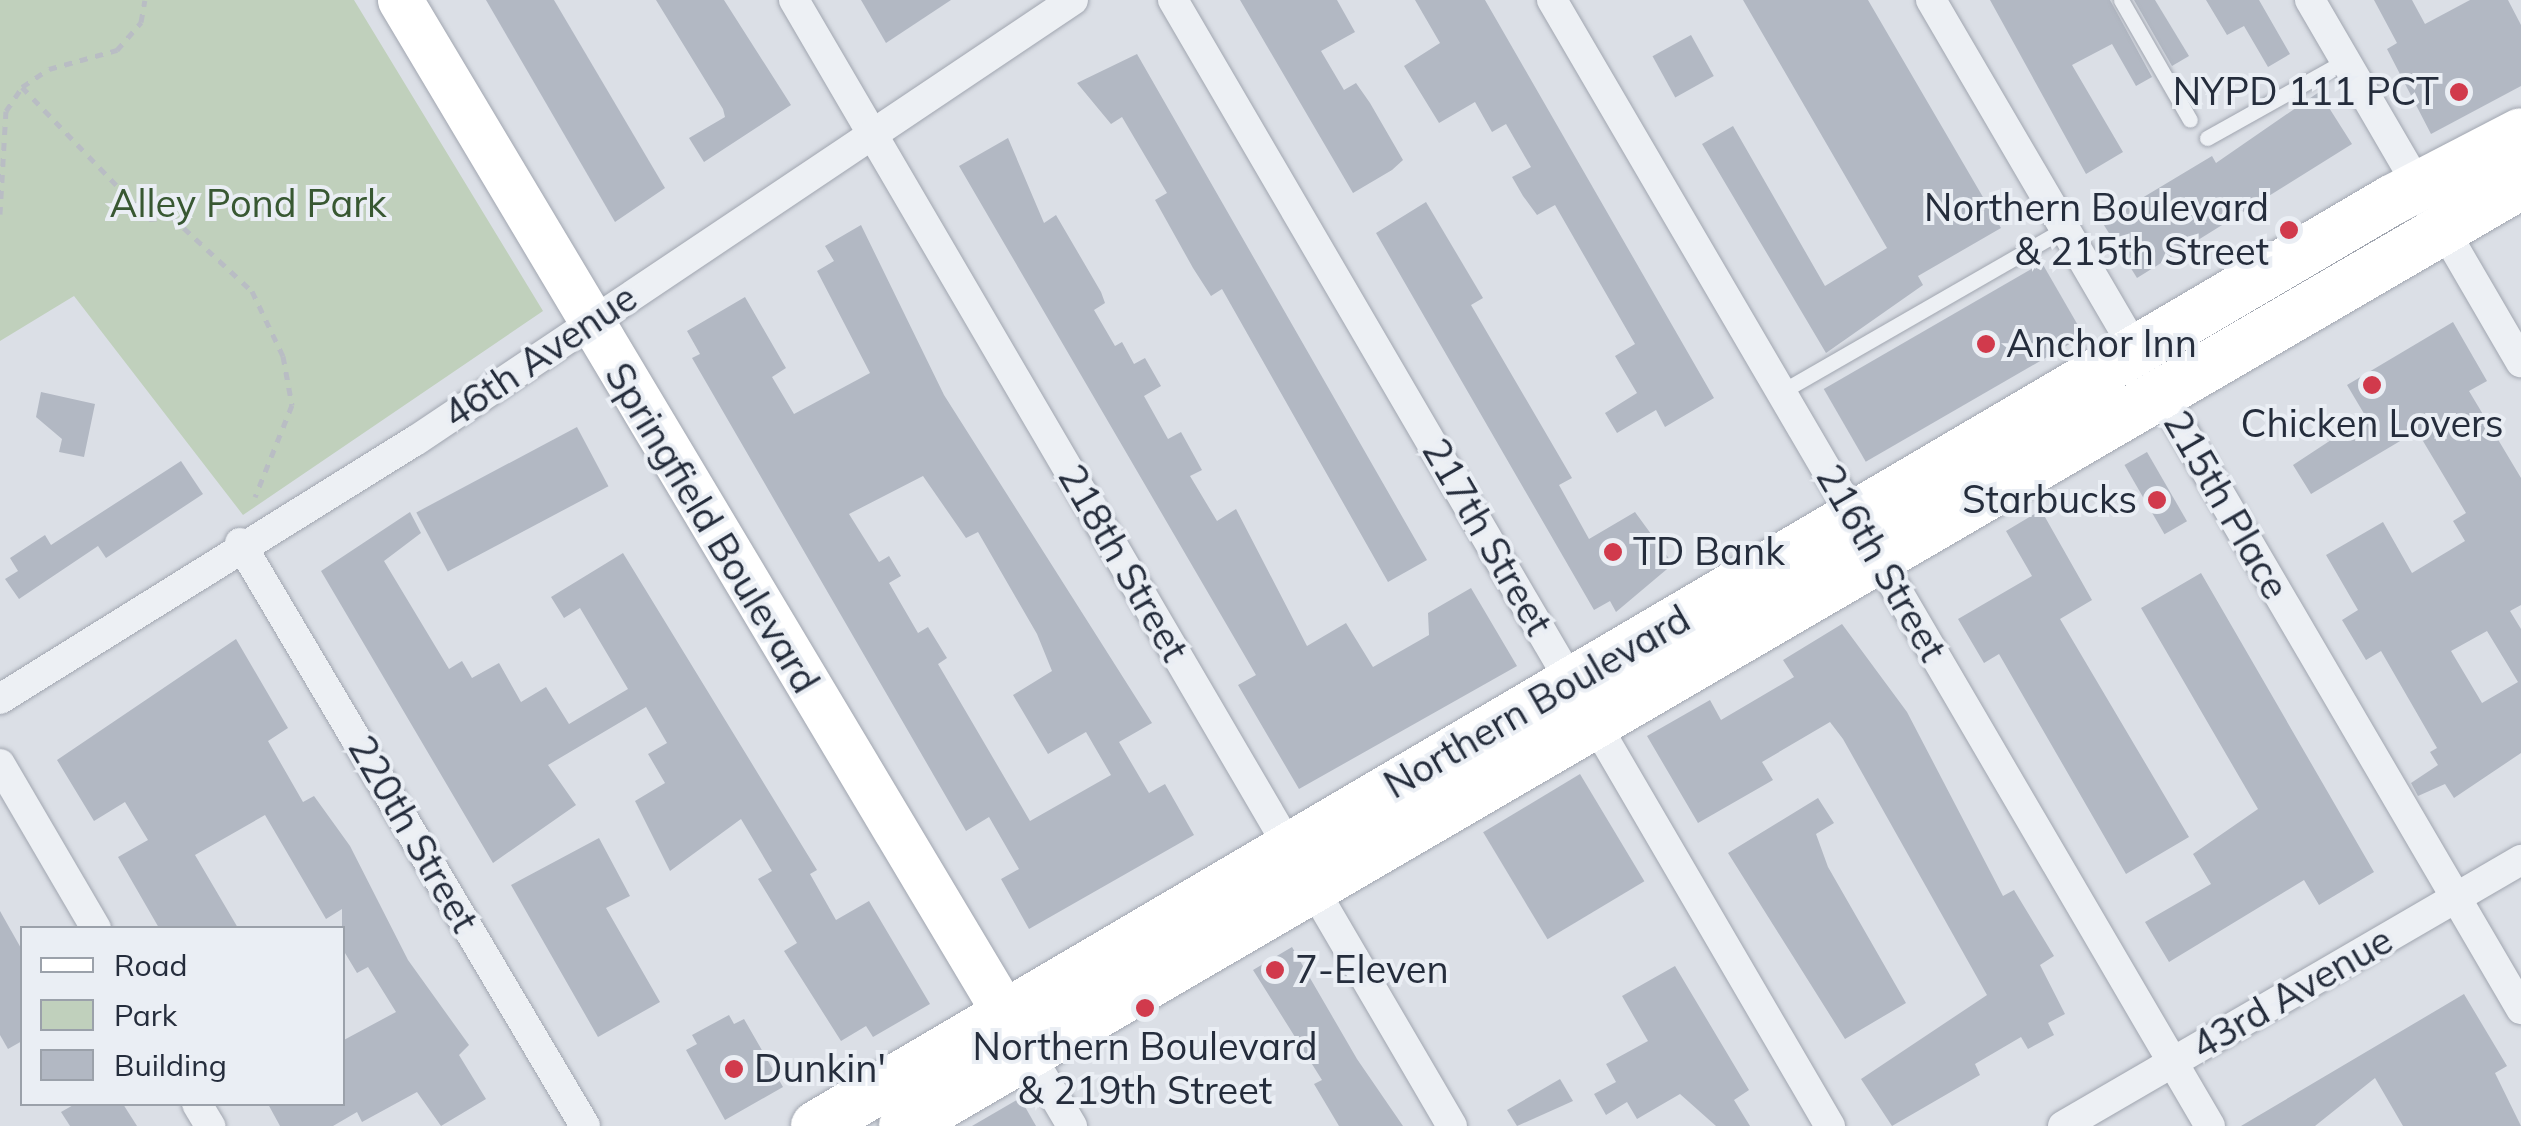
<!DOCTYPE html>
<style>
body{margin:0}
#map{position:relative;width:2521px;height:1126px;overflow:hidden;background:#dbdfe6;font-family:Mulish,sans-serif}
div>[style]{position:absolute}
.green>*{inset:0;background:#c0d0bc}
.building>*{inset:0;background:#b2b8c3;transform-origin:0 0}
.path>*{height:5px;margin-top:-2.5px;transform-origin:0;background:repeating-linear-gradient(90deg,#b9bdc4 0 8px,transparent 0 16px)}
.roads{filter:drop-shadow(0 0 2px #a1a6b0) drop-shadow(0 0 2px #a1a6b0)}
.service>*{height:15px;margin:-7.5px;padding:0 7.5px;transform-origin:7.5px;border-radius:7.5px;background:#edf0f4}
.minor>*{height:30px;margin:-15px;padding:0 15px;transform-origin:15px;border-radius:15px;background:#edf0f4}
.secondary>*{height:45px;margin:-22.5px;padding:0 22.5px;transform-origin:22.5px;border-radius:22.5px;background:#fff}
.primary>*{height:50px;margin:-25px;padding:0 25px;transform-origin:25px;border-radius:25px;background:#fff}
.dots>*{width:28px;height:28px;translate:-50% -50%;box-sizing:border-box;border:5px solid #eaeef4;border-radius:50%}
span{translate:-50% -50%;white-space:nowrap;text-align:center;line-height:1.15;-webkit-text-stroke:8px #eaeef4;paint-order:stroke}
.poi-label{font-size:38px;color:#252d3c}
.right{translate:-100% -50%;text-align:right}
.left{translate:0 -50%;text-align:left}
.park-label{font-size:38px;color:#385832}
.street-label{font-size:38px;color:#252d3c}
.legend{position:absolute;left:20px;top:926px;width:325px;height:180px;box-sizing:border-box;background:#eaeef4;border:2px solid #9ba1aa;margin:0;padding:12px 18px;list-style:none;font-size:30px;color:#252d3c}
.legend li{display:flex;align-items:center;gap:20px;height:50px}
.legend b{width:50px;border:2px solid #9ba1aa}
</style>
<div id="map">
<div class="green">
<div style="clip-path:polygon(0 0,354px 0,543px 311px,243px 515px,74px 296px,0 341px)"></div>
</div>
<div class="building">
<div style="clip-path:polygon(486px 0,554px 0,665px 188px,615px 222px)"></div>
<div style="clip-path:polygon(656px 0,724px 0,791px 105px,704px 162px,689px 138px,725px 117px,723px 109px)"></div>
<div style="clip-path:polygon(861px 0,951px 0,886px 43px)"></div>
<div style="clip-path:polygon(1240px 0,1337px 0,1355px 32px,1321px 51px,1344px 90px,1356px 83px,1370px 103px,1403px 160px,1392px 170px,1353px 193px)"></div>
<div style="clip-path:polygon(1415px 0,1485px 0,1714px 398px,1665px 427px,1656px 410px,1617px 433px,1605px 413px,1637px 393px,1615px 356px,1635px 344px,1555px 205px,1537px 215px,1523px 196px,1512px 177px,1531px 167px,1506px 124px,1492px 132px,1475px 102px,1439px 123px,1404px 66px,1440px 43px)"></div>
<div style="clip-path:polygon(1743px 0,1868px 0,2001px 228px,1918px 276px,1923px 285px,1826px 353px,1702px 144px,1733px 126px,1825px 286px,1887px 248px)"></div>
<div style="clip-path:polygon(1990px 0,2110px 0,2152px 77px,2136px 86px,2112px 44px,2072px 65px,2123px 152px,2086px 174px)"></div>
<div style="clip-path:polygon(2134px 0,2155px 0,2189px 56px,2172px 66px)"></div>
<div style="clip-path:polygon(2206px 0,2259px 0,2290px 54px,2268px 67px,2244px 26px,2227px 35px)"></div>
<div style="clip-path:polygon(2374px 0,2412px 0,2425px 24px,2470px 0,2508px 0,2521px 25px,2521px 86px,2431px 134px,2387px 49px,2397px 43px)"></div>
<div style="left:1691px;top:35px;width:47px;height:44px;rotate:61deg"></div>
<div style="clip-path:polygon(1137px 54px,1427px 560px,1388px 582px,1222px 289px,1211px 296px,1193px 268px,1155px 200px,1167px 193px,1122px 117px,1111px 124px,1077px 83px)"></div>
<div style="clip-path:polygon(2319px 92px,2352px 144px,2137px 278px,2102px 222px,2212px 156px,2216px 163px)"></div>
<div style="clip-path:polygon(1008px 138px,1044px 223px,1056px 215px,1101px 292px,1105px 303px,1094px 310px,1115px 346px,1122px 342px,1134px 364px,1145px 358px,1161px 386px,1144px 396px,1168px 439px,1181px 432px,1202px 470px,1190px 476px,1217px 521px,1236px 509px,1307px 646px,1346px 623px,1373px 667px,1429px 635px,1428px 613px,1471px 588px,1517px 666px,1299px 789px,1238px 685px,1256px 675px,959px 166px)"></div>
<div style="clip-path:polygon(1426px 202px,1483px 298px,1471px 305px,1572px 478px,1559px 485px,1589px 539px,1635px 512px,1673px 564px,1616px 612px,1610px 601px,1594px 610px,1376px 233px)"></div>
<div style="clip-path:polygon(evenodd,861px 225px,944px 395px,1152px 723px,1119px 742px,1149px 793px,1165px 784px,1194px 835px,1029px 929px,1001px 879px,1019px 869px,989px 817px,966px 831px,692px 358px,700px 354px,687px 331px,745px 297px,786px 368px,772px 377px,794px 414px,870px 373px,817px 271px,834px 261px,825px 246px,861px 225px,923px 476px,966px 538px,978px 532px,1037px 634px,1052px 671px,1013px 695px,1048px 754px,1086px 732px,1111px 775px,1030px 821px,938px 664px,947px 658px,928px 627px,918px 633px,889px 583px,901px 576px,889px 556px,879px 562px,849px 514px,923px 476px)"></div>
<div style="left:2042px;top:263px;width:84px;height:252px;rotate:60deg"></div>
<div style="clip-path:polygon(evenodd,2453px 322px,2487px 381px,2469px 391px,2521px 478px,2521px 605px,2510px 611px,2521px 629px,2521px 753px,2454px 798px,2445px 784px,2418px 796px,2411px 783px,2438px 765px,2430px 752px,2437px 748px,2381px 651px,2366px 660px,2342px 620px,2358px 610px,2326px 555px,2383px 522px,2412px 573px,2465px 541px,2453px 521px,2466px 513px,2417px 431px,2311px 494px,2293px 465px,2366px 417px,2347px 385px,2453px 322px,2487px 631px,2518px 682px,2482px 703px,2451px 651px,2487px 631px)"></div>
<div style="clip-path:polygon(41px 392px,95px 404px,84px 457px,59px 452px,62px 439px,36px 417px)"></div>
<div style="left:577px;top:427px;width:67px;height:182px;rotate:62deg"></div>
<div style="left:2147px;top:452px;width:80px;height:26px;rotate:60deg"></div>
<div style="clip-path:polygon(181px 461px,203px 494px,106px 558px,98px 546px,19px 599px,5px 579px,18px 571px,10px 558px,45px 535px,51px 545px)"></div>
<div style="clip-path:polygon(2041px 510px,2092px 600px,2060px 619px,2189px 837px,2126px 874px,1999px 654px,1984px 663px,1958px 619px,2032px 576px,2006px 531px)"></div>
<div style="clip-path:polygon(410px 512px,421px 533px,384px 561px,449px 669px,462px 661px,472px 678px,499px 663px,521px 702px,546px 687px,569px 724px,628px 689px,580px 608px,564px 618px,551px 597px,623px 553px,817px 870px,810px 874px,836px 920px,869px 901px,930px 1004px,873px 1037px,866px 1026px,841px 1041px,784px 951px,797px 943px,758px 879px,772px 871px,741px 819px,670px 871px,635px 801px,665px 783px,648px 754px,667px 743px,646px 707px,548px 765px,576px 805px,493px 863px,321px 571px)"></div>
<div style="clip-path:polygon(2201px 573px,2374px 872px,2319px 905px,2304px 880px,2169px 962px,2145px 922px,2211px 884px,2193px 854px,2258px 809px,2141px 608px)"></div>
<div style="clip-path:polygon(1842px 624px,1907px 712px,2003px 896px,2014px 890px,2054px 956px,2040px 965px,2065px 1014px,2048px 1023px,2054px 1035px,2028px 1049px,2021px 1037px,1975px 1064px,1980px 1075px,1892px 1126px,1861px 1079px,1987px 995px,1843px 739px,1830px 722px,1762px 762px,1773px 780px,1698px 823px,1647px 736px,1710px 700px,1721px 720px,1794px 677px,1783px 660px)"></div>
<div style="clip-path:polygon(236px 639px,288px 728px,268px 741px,303px 802px,314px 796px,350px 846px,408px 960px,469px 1045px,459px 1055px,486px 1099px,441px 1126px,417px 1092px,362px 1122px,357px 1112px,333px 1126px,280px 1126px,268px 1104px,342px 1104px,342px 1041px,396px 1012px,368px 967px,357px 973px,342px 948px,342px 909px,326px 919px,265px 815px,195px 855px,238px 928px,159px 928px,118px 857px,148px 840px,125px 802px,94px 821px,57px 760px)"></div>
<div style="left:1580px;top:774px;width:125px;height:113px;rotate:59deg"></div>
<div style="clip-path:polygon(1818px 798px,1834px 823px,1816px 834px,1828px 867px,1906px 1003px,1845px 1039px,1728px 853px)"></div>
<div style="clip-path:polygon(599px 838px,630px 896px,606px 908px,660px 1002px,598px 1037px,511px 885px)"></div>
<div style="clip-path:polygon(0 911px,22px 950px,22px 1041px,8px 1049px,0 1035px)"></div>
<div style="clip-path:polygon(1292px 947px,1357px 1059px,1403px 1126px,1339px 1126px,1314px 1084px,1322px 1080px,1253px 970px)"></div>
<div style="clip-path:polygon(1675px 966px,1749px 1090px,1734px 1100px,1750px 1126px,1716px 1126px,1680px 1094px,1637px 1119px,1627px 1102px,1606px 1115px,1594px 1094px,1616px 1082px,1606px 1064px,1648px 1041px,1622px 996px)"></div>
<div style="clip-path:polygon(2464px 994px,2507px 1066px,2495px 1073px,2521px 1126px,2403px 1126px,2375px 1078px,2315px 1126px,2241px 1126px)"></div>
<div style="clip-path:polygon(729px 1015px,734px 1024px,744px 1019px,783px 1087px,725px 1120px,686px 1050px,697px 1044px,692px 1035px)"></div>
<div style="clip-path:polygon(1560px 1079px,1573px 1101px,1517px 1126px,1507px 1110px)"></div>
<div style="clip-path:polygon(1020px 1098px,1036px 1126px,972px 1126px)"></div>
<div style="clip-path:polygon(75px 1104px,123px 1104px,137px 1126px,70px 1126px,61px 1112px)"></div>
</div>
<div class="path">
<div style="left:22px;top:87px;width:183px;rotate:46.1deg"></div>
<div style="left:149px;top:219px;width:23px;rotate:-5deg"></div>
<div style="left:172px;top:217px;width:109px;rotate:42.8deg"></div>
<div style="left:252px;top:291px;width:72px;rotate:64.5deg"></div>
<div style="left:283px;top:356px;width:50px;rotate:79.6deg"></div>
<div style="left:292px;top:405px;width:99px;rotate:111.9deg"></div>
<div style="left:0;top:214px;width:103px;rotate:-86.7deg"></div>
<div style="left:6px;top:111px;width:29px;rotate:-56deg"></div>
<div style="left:22px;top:87px;width:32px;rotate:-34deg"></div>
<div style="left:49px;top:69px;width:71px;rotate:-15.6deg"></div>
<div style="left:117px;top:50px;width:37px;rotate:-49deg"></div>
<div style="left:141px;top:22px;width:22px;rotate:-80deg"></div>
</div>
<div class="roads">
<div class="service">
<div style="left:2121px;top:0;width:138px;rotate:60.1deg"></div>
<div style="left:2207px;top:138px;width:158px;rotate:-29.2deg"></div>
<div style="left:1781px;top:392px;width:327px;rotate:-29.9deg"></div>
</div>
<div class="minor">
<div style="left:794px;top:0;width:1304px;rotate:59.7deg"></div>
<div style="left:1173px;top:0;width:1304px;rotate:59.74deg"></div>
<div style="left:1552px;top:0;width:1304px;rotate:59.7deg"></div>
<div style="left:1931px;top:0;width:1169px;rotate:59.68deg"></div>
<div style="left:2310px;top:0;width:419px;rotate:59.8deg"></div>
<div style="left:240px;top:543px;width:677px;rotate:59.38deg"></div>
<div style="left:0;top:699px;width:489px;rotate:-31.9deg"></div>
<div style="left:415px;top:441px;width:792px;rotate:-33.83deg"></div>
<div style="left:0;top:764px;width:190px;rotate:59.7deg"></div>
<div style="left:1029px;top:1053px;width:85px;rotate:59.5deg"></div>
<div style="left:197px;top:1104px;width:26px;rotate:59deg"></div>
<div style="left:2063px;top:1126px;width:530px;rotate:-30.15deg"></div>
</div>
<div class="secondary">
<div style="left:400px;top:0;width:1219px;rotate:59.17deg"></div>
</div>
<div class="primary">
<div style="left:816px;top:1126px;width:1828px;rotate:-30.44deg"></div>
<div style="left:2392px;top:200px;width:145px;rotate:-27.4deg"></div>
<div style="left:904px;top:1126px;width:1871px;rotate:-30.22deg"></div>
</div>
</div>
<div class="dots">
<div style="left:2459px;top:92px;background:#d13a4c"></div>
<div style="left:2289px;top:230px;background:#d13a4c"></div>
<div style="left:1986px;top:344px;background:#d13a4c"></div>
<div style="left:2372px;top:385px;background:#d13a4c"></div>
<div style="left:2157px;top:500px;background:#d13a4c"></div>
<div style="left:1613px;top:552px;background:#d13a4c"></div>
<div style="left:1275px;top:970px;background:#d13a4c"></div>
<div style="left:1145px;top:1008px;background:#d13a4c"></div>
<div style="left:734px;top:1069px;background:#d13a4c"></div>
</div>
<div class="poi-label">
<span class="right" style="left:2439px;top:92px">NYPD 111 PCT</span>
<span class="right" style="left:2269px;top:230px">Northern Boulevard<br>&amp; 215th Street</span>
<span class="left" style="left:2006px;top:344px">Anchor Inn</span>
<span style="left:2372px;top:424px">Chicken Lovers</span>
<span class="right" style="left:2137px;top:500px">Starbucks</span>
<span class="left" style="left:1633px;top:552px">TD Bank</span>
<span class="left" style="left:1295px;top:970px">7-Eleven</span>
<span style="left:1145px;top:1069px">Northern Boulevard<br>&amp; 219th Street</span>
<span class="left" style="left:754px;top:1069px">Dunkin'</span>
</div>
<div class="park-label">
<span style="left:248px;top:204px">Alley Pond Park</span>
</div>
<div class="street-label">
<span style="left:540px;top:356px;rotate:-34deg">46th Avenue</span>
<span style="left:2226px;top:505px;rotate:60deg">215th Place</span>
<span style="left:712px;top:528px;rotate:59deg">Springfield Boulevard</span>
<span style="left:1487px;top:537px;rotate:60deg">217th Street</span>
<span style="left:1123px;top:563px;rotate:60deg">218th Street</span>
<span style="left:1881px;top:563px;rotate:60deg">216th Street</span>
<span style="left:1537px;top:702px;rotate:-30deg">Northern Boulevard</span>
<span style="left:413px;top:834px;rotate:60deg">220th Street</span>
<span style="left:2292px;top:993px;rotate:-30deg">43rd Avenue</span>
</div>
<ul class="legend">
<li><b style="height:12px;background:#fff"></b>Road</li>
<li><b style="height:28px;background:#c0d0bc"></b>Park</li>
<li><b style="height:28px;background:#b2b8c3"></b>Building</li>
</ul>
</div>
